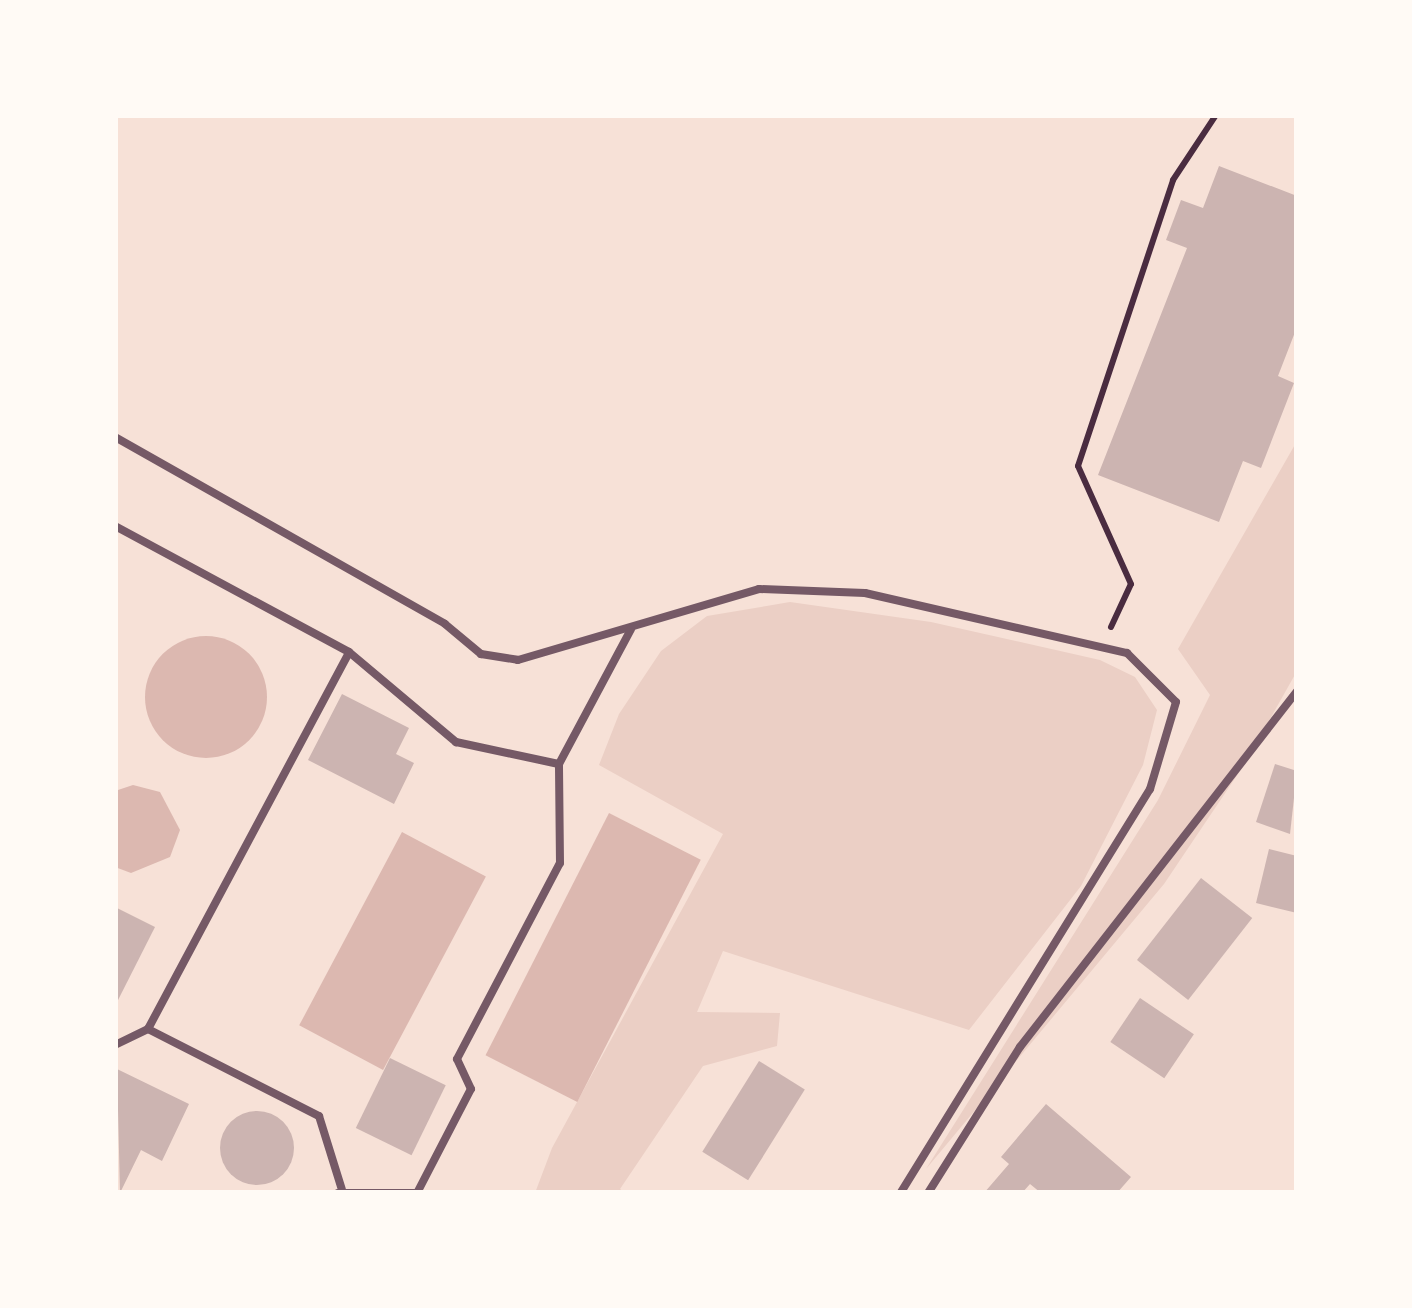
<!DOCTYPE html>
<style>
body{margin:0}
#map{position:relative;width:1412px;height:1308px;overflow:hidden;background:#f7e1d7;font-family:Bitter,serif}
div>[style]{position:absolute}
.green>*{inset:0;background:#ebcfc5}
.water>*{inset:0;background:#dcb8b0;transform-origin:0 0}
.round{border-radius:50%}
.building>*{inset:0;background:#ccb4b1;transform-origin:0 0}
.path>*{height:6px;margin:-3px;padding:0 3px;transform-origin:3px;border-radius:3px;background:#4a2c40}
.service>*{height:8px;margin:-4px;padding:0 4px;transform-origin:4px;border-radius:4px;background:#755966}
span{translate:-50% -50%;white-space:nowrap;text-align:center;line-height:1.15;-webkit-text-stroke:10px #fffaf5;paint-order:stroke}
.frame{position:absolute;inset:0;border:118px solid #fffaf5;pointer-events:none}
</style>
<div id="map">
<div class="green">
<div style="clip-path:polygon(1297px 441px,1297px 671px,1244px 765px,1164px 884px,926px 1169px,1158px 800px,1210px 695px,1178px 649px)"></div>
<div style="clip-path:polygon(790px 602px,931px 622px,1100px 660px,1135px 677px,1157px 710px,1143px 765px,1081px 886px,969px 1030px,723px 951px,697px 1012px,780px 1013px,777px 1046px,703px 1066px,620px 1189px,625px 1193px,535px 1193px,552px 1148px,723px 834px,599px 765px,619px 714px,661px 651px,707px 616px)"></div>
</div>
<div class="water">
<div class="round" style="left:145px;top:636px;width:122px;height:122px"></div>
<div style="clip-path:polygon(133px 785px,160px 792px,180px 830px,170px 857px,131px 873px,115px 867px,115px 791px)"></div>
<div style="left:609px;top:813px;width:103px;height:272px;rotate:27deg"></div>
<div style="left:402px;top:832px;width:95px;height:219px;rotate:28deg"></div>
</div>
<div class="building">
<div style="clip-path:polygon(1219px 166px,1297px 196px,1297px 327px,1278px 376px,1294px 383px,1261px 468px,1243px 461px,1219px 522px,1098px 475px,1187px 248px,1166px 240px,1181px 200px,1203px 208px)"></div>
<div style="clip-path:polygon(342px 694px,409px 728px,396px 754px,414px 763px,394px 804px,308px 760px)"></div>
<div style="clip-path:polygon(1275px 764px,1297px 771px,1290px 834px,1256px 822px)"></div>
<div style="clip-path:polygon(1269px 849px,1297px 856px,1297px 913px,1256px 903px)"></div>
<div style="left:1201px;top:878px;width:65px;height:104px;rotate:38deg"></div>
<div style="clip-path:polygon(115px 907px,155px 927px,115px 1006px)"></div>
<div style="left:1140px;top:998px;width:65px;height:53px;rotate:34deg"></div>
<div style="left:390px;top:1058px;width:62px;height:78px;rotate:26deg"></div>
<div style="left:759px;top:1061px;width:54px;height:107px;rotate:32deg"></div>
<div style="clip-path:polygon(117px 1069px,189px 1104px,162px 1161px,141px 1150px,120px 1193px)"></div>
<div style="clip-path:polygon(1046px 1104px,1131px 1177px,1117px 1193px,1041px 1193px,1030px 1184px,1022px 1193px,984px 1193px,1009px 1164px,1001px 1157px)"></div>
<div class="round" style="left:220px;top:1111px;width:74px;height:74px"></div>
</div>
<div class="path">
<div style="left:1111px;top:627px;width:47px;rotate:-65.1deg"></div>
<div style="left:1131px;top:584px;width:129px;rotate:-114.2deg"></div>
<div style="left:1078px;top:466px;width:301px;rotate:-71.6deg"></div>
<div style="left:1173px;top:180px;width:78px;rotate:-56.5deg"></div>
</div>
<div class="service">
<div style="left:115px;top:437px;width:379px;rotate:29.5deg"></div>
<div style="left:445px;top:624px;width:47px;rotate:39.8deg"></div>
<div style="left:481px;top:654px;width:37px;rotate:9deg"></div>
<div style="left:518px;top:660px;width:251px;rotate:-16.4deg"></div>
<div style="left:759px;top:589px;width:106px;rotate:2.2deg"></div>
<div style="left:865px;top:593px;width:269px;rotate:12.9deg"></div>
<div style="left:1127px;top:653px;width:69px;rotate:45deg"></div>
<div style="left:1176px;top:702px;width:91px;rotate:106.6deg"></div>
<div style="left:1150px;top:789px;width:475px;rotate:121.7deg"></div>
<div style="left:115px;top:526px;width:266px;rotate:28.3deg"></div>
<div style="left:349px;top:652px;width:140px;rotate:40.1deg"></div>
<div style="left:456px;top:742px;width:105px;rotate:12.1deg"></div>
<div style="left:148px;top:1029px;width:192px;rotate:27deg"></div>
<div style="left:319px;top:1116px;width:77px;rotate:72.7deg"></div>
<div style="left:115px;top:1045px;width:37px;rotate:-26deg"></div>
<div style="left:148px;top:1029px;width:427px;rotate:-61.9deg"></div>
<div style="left:338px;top:1193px;width:79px"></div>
<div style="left:417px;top:1193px;width:117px;rotate:-62.6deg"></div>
<div style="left:471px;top:1089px;width:33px;rotate:-115deg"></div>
<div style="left:457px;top:1059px;width:221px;rotate:-62.3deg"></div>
<div style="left:560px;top:863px;width:99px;rotate:-90.6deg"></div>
<div style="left:559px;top:764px;width:153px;rotate:-61.9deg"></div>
<div style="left:928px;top:1193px;width:173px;rotate:-57.8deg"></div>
<div style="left:1020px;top:1047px;width:451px;rotate:-52.1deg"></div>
</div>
<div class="frame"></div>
</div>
